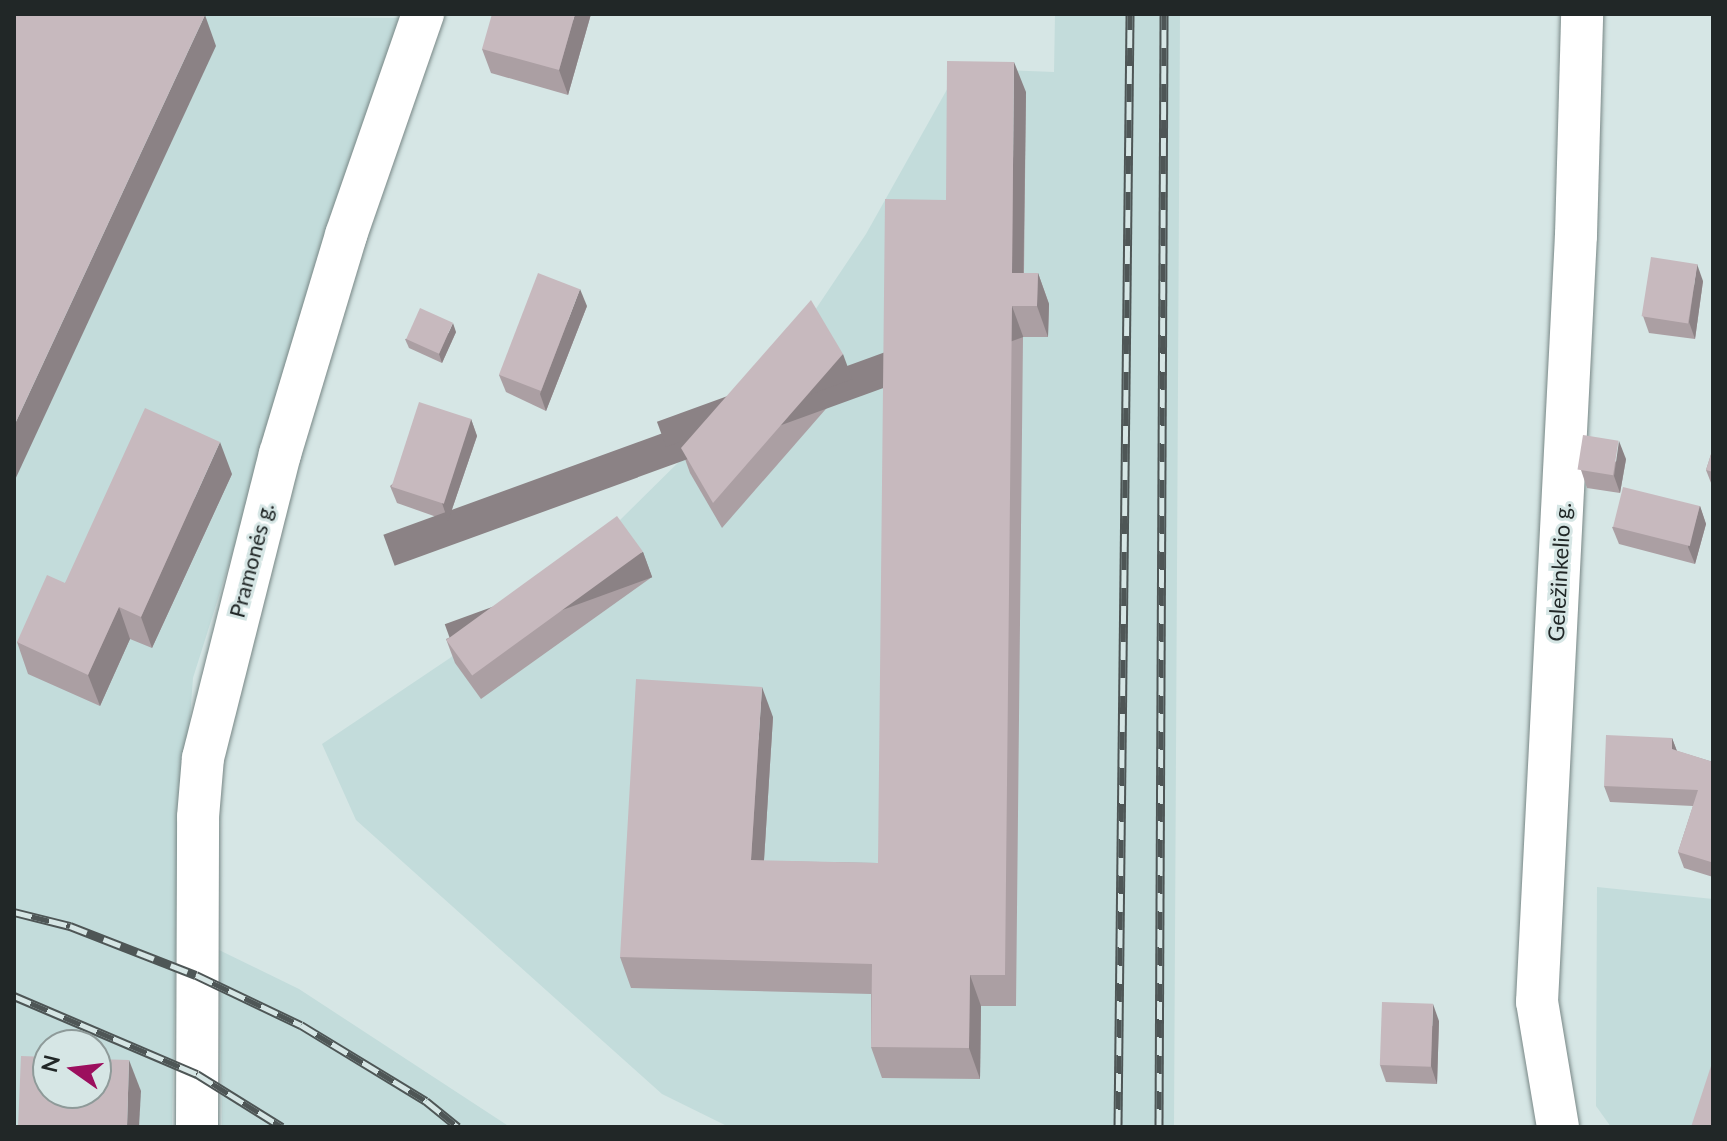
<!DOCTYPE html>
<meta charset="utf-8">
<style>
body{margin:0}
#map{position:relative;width:1727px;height:1141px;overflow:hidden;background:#d6e6e5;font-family:Lato,sans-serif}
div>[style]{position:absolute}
.built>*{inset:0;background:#c3dcdb}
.roads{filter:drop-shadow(0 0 2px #788786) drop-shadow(0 0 2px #788786)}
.minor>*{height:42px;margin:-21px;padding:0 21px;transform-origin:21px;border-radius:21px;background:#fff}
.rail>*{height:9px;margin-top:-4.5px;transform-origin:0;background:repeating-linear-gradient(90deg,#d6e6e5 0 18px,#4e5656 0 36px);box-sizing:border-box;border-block:2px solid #4e5656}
.wall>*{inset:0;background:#ab9fa3}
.shaded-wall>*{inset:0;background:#8b8285;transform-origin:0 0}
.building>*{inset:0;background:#c7b9be;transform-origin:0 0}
span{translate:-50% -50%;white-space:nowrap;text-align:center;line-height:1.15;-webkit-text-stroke:6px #d6e6e5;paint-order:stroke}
.street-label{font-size:22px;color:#212727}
.frame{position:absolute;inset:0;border:16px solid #212727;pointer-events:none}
.north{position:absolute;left:32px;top:1029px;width:80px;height:80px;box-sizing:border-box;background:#d6e6e5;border:2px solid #8e9a99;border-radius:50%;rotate:284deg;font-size:22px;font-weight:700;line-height:32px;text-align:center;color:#212727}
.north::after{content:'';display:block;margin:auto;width:28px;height:36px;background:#9c0f5e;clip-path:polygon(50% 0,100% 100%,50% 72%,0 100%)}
</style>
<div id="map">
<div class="built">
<div style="clip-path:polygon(evenodd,14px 14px,401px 18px,193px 678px,177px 892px,172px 1127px,14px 1127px,14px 14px,48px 1045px,96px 1045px,96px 1093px,48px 1093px,48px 1045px)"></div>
<div style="clip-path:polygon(1055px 14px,1180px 14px,1174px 1127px,729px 1127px,662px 1094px,356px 820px,322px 744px,450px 658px,620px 520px,781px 361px,866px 234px,959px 68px,1054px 72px)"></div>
<div style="clip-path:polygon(1597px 887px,1713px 899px,1713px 1127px,1611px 1127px,1596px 1106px)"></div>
<div style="clip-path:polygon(219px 950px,299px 989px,510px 1127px,222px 1127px)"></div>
</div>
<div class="roads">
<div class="minor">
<div style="left:197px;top:1127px;width:310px;rotate:-89.8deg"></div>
<div style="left:198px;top:817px;width:59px;rotate:-85.2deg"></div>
<div style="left:203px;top:758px;width:314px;rotate:-75.8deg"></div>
<div style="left:280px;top:454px;width:229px;rotate:-73.2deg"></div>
<div style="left:346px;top:235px;width:234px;rotate:-70.8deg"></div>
<div style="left:1558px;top:1127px;width:127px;rotate:-99.5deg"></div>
<div style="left:1537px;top:1002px;width:768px;rotate:-87.09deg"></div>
<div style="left:1576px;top:235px;width:221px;rotate:-88.4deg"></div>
</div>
</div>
<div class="rail">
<div style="left:14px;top:912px;width:58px;rotate:14deg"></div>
<div style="left:70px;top:926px;width:135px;rotate:21.3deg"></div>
<div style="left:196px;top:975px;width:116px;rotate:25.5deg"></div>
<div style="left:301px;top:1025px;width:146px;rotate:31.3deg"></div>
<div style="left:426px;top:1101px;width:41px;rotate:39.1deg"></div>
<div style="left:14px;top:996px;width:199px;rotate:23.1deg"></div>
<div style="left:197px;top:1074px;width:100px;rotate:31.9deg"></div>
<div style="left:1118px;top:1127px;width:1113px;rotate:-89.38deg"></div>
<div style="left:1159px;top:1127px;width:1113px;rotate:-89.74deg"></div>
</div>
<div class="wall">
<div style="clip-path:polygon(591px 14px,568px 95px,491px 73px,482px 49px)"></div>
<div style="clip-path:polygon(1026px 92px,1024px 273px,1038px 273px,1049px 304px,1048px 337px,1023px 337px,1016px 1006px,981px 1006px,980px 1079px,882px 1078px,871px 1047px,871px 994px,631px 988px,620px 957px,773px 717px,764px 861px,878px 863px)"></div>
<div style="clip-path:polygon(1703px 281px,1695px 339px,1649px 333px,1643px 316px)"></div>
<div style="clip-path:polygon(587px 306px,546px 411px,506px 392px,499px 375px)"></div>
<div style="clip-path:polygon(456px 332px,442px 363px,409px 348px,405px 339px)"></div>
<div style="clip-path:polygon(852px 379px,722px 528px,690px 473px,681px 448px)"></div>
<div style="clip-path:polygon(471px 419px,477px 436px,448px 521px,397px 503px,390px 486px)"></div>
<div style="clip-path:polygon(1713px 448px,1713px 488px,1706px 470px)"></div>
<div style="clip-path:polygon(1626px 459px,1620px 493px,1587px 488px,1581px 470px)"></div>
<div style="clip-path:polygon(232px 474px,152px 648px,130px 639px,100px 706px,28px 674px,17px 642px,65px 583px)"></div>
<div style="clip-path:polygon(1700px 506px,1706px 524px,1695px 564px,1619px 544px,1612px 527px)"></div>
<div style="clip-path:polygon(643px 552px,652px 577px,481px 699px,455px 663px,446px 639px)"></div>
<div style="clip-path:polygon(1672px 738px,1677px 751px,1713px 762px,1713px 877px,1684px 868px,1678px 852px,1693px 806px,1610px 802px,1604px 786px)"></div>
<div style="clip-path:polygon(1439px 1021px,1437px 1084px,1386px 1082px,1380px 1065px)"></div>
</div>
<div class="shaded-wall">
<div style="clip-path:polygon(575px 14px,591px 14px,568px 95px,559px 70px)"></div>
<div style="clip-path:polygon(205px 15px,216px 46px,14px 482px,14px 426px)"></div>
<div style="clip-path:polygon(1014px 62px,1026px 92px,1023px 303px,1012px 273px)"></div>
<div style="clip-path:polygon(1697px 264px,1703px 281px,1695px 339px,1689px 322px)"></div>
<div style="clip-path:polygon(1038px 273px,1049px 304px,1048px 337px,1037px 306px)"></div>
<div style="clip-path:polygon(580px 289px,587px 306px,546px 411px,540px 394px)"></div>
<div style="left:1012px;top:306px;width:33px;height:669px;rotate:70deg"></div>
<div style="clip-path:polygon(453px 323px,456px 332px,442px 363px,439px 354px)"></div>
<div style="left:843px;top:354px;width:27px;height:198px;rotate:70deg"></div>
<div style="clip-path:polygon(471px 419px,477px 436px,448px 521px,442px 503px)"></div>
<div style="clip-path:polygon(1619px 441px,1626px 459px,1620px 493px,1614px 476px)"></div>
<div style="clip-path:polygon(220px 442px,232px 474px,152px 648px,141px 617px)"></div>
<div style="clip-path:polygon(1700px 506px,1706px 524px,1695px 564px,1688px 547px)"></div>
<div style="left:643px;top:552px;width:27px;height:211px;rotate:70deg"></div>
<div style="clip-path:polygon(119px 607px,130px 639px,100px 706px,88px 675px)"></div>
<div style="clip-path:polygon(762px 687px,773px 717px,762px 891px,751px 860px)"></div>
<div style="clip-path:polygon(1672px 738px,1678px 754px,1672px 749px)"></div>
<div style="clip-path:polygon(970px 975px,981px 1006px,980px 1079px,969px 1048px)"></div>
<div style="clip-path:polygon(1433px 1004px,1439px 1021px,1437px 1084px,1431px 1066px)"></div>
<div style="clip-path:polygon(129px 1060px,141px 1091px,139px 1127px,127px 1127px)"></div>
</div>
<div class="building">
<div style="clip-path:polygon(14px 14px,205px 15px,14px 426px)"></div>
<div style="clip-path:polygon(492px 14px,575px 14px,559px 70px,482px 49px)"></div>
<div style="clip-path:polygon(947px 61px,1014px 62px,1012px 273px,1038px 273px,1037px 306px,1012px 306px,1005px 975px,970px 975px,969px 1048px,871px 1047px,872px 964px,620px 957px,636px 679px,762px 687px,751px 860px,878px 863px,885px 199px,946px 200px)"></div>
<div style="left:1651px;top:257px;width:47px;height:60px;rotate:9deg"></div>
<div style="left:538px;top:273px;width:45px;height:109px;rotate:21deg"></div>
<div style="clip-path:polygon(811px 300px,843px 354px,713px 503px,681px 448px)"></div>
<div style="left:420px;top:308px;width:36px;height:34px;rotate:24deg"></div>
<div style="left:419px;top:402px;width:55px;height:89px;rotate:18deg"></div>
<div style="clip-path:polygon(145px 408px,220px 442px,141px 617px,119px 607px,88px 675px,17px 642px,47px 575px,65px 583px)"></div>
<div style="left:1583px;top:435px;width:36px;height:35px;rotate:9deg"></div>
<div style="clip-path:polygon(1713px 448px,1713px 472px,1706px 470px)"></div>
<div style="left:1623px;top:487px;width:79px;height:41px;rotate:14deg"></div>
<div style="left:617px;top:516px;width:44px;height:211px;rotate:54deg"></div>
<div style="clip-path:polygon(1606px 735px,1672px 738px,1672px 749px,1713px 762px,1713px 857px,1711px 862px,1678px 852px,1698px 790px,1604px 786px)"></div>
<div style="left:1382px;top:1002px;width:51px;height:63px;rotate:2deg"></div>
<div style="clip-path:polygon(21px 1056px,48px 1057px,48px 1093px,96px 1093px,96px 1059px,129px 1060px,127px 1127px,18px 1127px)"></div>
<div style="clip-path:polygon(1711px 1066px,1713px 1066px,1713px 1127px,1691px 1127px)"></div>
</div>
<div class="street-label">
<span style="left:251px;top:560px;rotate:-75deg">Pramonės g.</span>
<span style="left:1559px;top:572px;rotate:-87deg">Geležinkelio g.</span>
</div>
<div class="frame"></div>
<div class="north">N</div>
</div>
